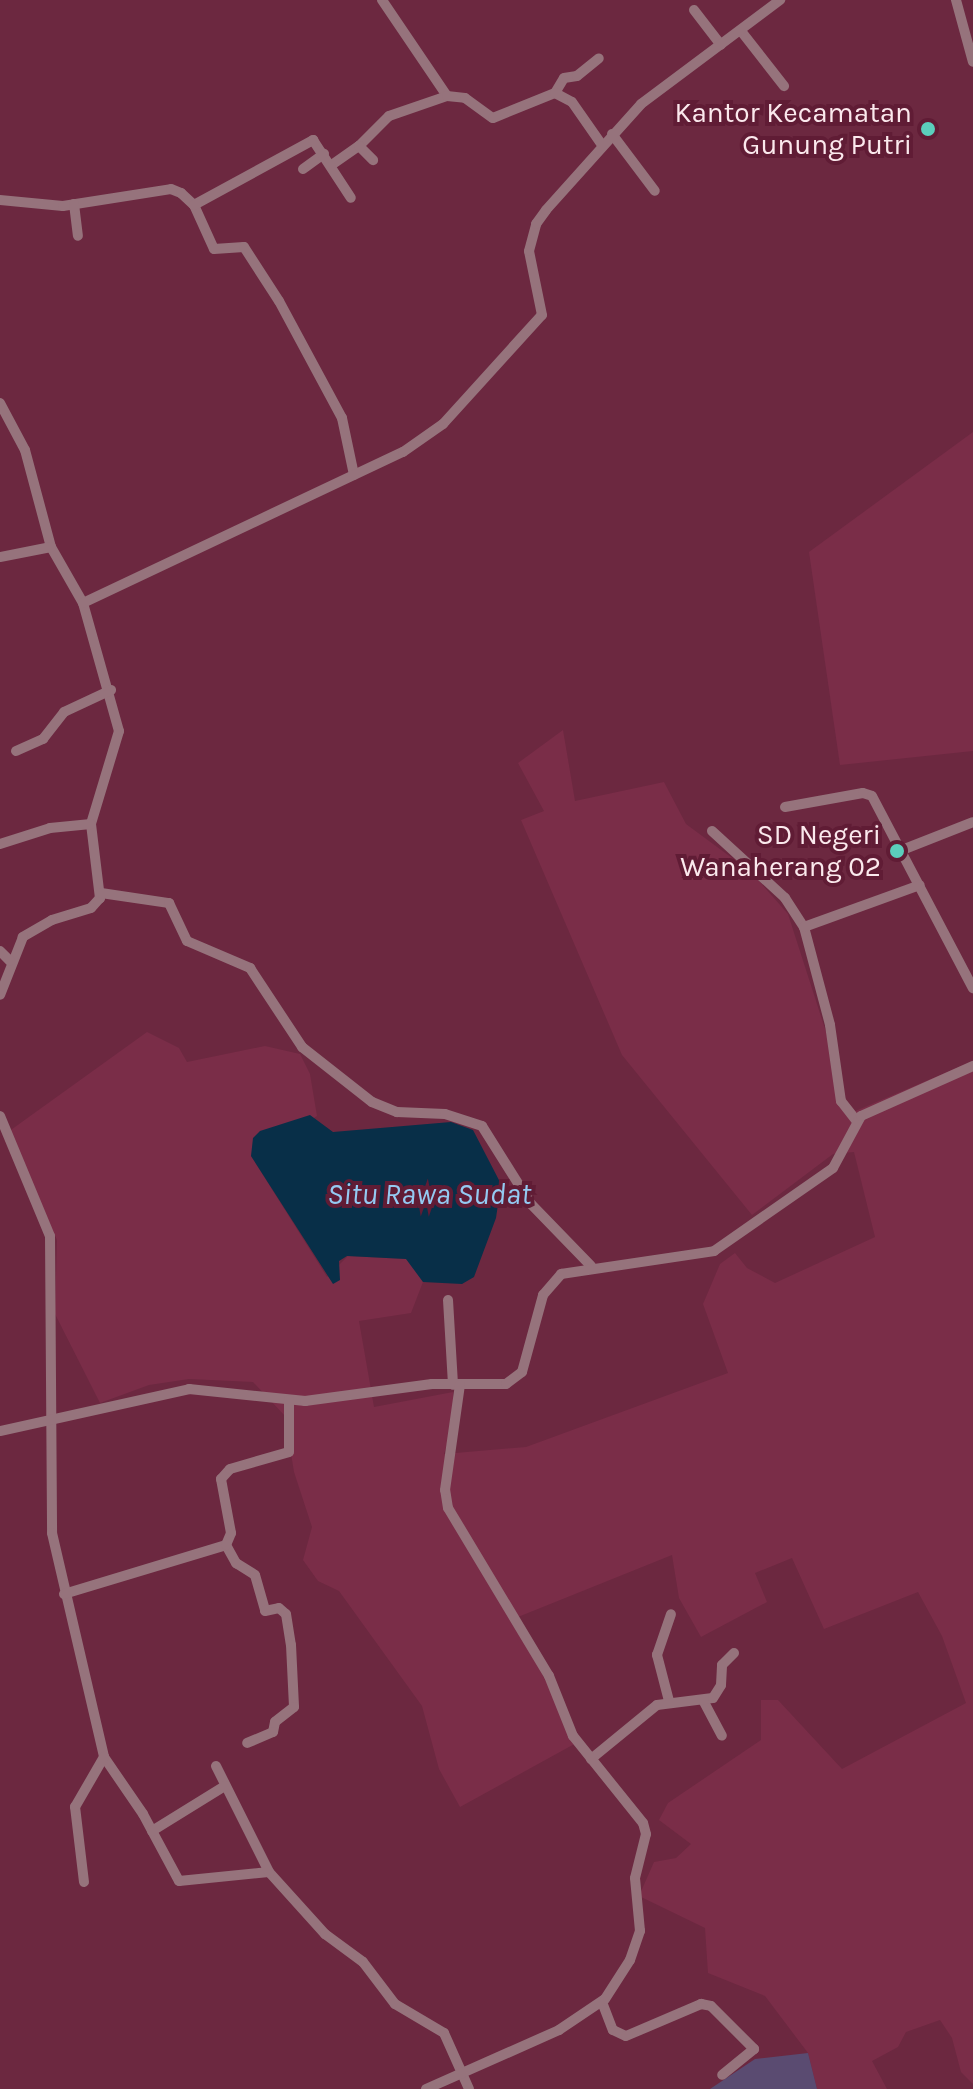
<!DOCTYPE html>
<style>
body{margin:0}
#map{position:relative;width:973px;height:2089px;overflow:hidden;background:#6c2840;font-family:Karla,sans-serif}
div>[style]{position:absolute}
.built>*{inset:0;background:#7a2d48}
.green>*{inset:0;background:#5a4b71}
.water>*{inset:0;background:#082f48}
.street>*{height:10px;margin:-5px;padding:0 5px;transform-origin:5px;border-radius:5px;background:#96737c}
.dots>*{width:22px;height:22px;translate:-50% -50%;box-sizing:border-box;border:4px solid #601c35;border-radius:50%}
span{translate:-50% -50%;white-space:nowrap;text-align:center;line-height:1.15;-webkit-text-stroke:8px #601c35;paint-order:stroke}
.poi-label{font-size:28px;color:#fbe9ed}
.right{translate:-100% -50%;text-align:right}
.water-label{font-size:30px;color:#94caf2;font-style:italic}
</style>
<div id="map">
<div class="built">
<div style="clip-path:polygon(973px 432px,973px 751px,840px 765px,809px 552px)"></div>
<div style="clip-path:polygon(563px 730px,575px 801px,664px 782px,686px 824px,751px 872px,788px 914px,826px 1032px,846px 1115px,973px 1061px,973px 2084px,961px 2072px,952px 2038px,940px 2020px,906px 2032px,898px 2047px,872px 2061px,887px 2089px,817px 2089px,808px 2053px,765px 1996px,708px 1973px,705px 1928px,639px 1896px,654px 1862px,676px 1858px,691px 1844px,659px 1820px,668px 1803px,761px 1740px,761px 1700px,778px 1700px,842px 1769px,966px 1703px,942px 1636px,918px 1592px,824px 1629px,792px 1558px,755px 1573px,767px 1602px,701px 1637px,679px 1598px,672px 1555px,513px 1619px,578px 1742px,460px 1807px,439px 1769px,422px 1706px,339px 1591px,318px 1581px,303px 1560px,312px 1527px,294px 1472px,285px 1416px,253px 1382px,189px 1379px,149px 1385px,100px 1403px,55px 1314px,57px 1240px,8px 1132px,147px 1032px,179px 1048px,187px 1062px,265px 1046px,300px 1054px,310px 1074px,317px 1116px,251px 1156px,327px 1277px,348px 1256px,406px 1259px,413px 1264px,423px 1282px,411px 1313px,359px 1321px,374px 1407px,453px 1392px,453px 1424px,444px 1454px,526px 1447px,728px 1373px,703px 1304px,720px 1264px,735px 1253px,747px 1268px,775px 1283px,875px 1237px,854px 1152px,833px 1154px,752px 1215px,622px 1055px,521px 820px,544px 811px,518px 763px)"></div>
</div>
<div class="green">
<div style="clip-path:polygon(808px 2053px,817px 2089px,710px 2089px,755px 2059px)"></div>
</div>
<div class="water">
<div style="clip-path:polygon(310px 1115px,333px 1132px,451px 1122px,473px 1130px,501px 1184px,496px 1218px,474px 1277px,462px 1284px,423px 1282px,406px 1259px,347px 1256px,339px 1261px,340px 1280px,333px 1284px,251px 1156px,253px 1138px,260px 1131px)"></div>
</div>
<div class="street">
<div style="left:382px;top:0;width:116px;rotate:55.9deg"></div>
<div style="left:956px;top:0;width:64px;rotate:74.7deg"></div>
<div style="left:694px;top:10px;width:44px;rotate:52.4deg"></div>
<div style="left:741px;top:31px;width:70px;rotate:52deg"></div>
<div style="left:555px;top:93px;width:17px;rotate:-59deg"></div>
<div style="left:564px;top:78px;width:13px;rotate:-9deg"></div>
<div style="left:577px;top:76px;width:28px;rotate:-39deg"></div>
<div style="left:612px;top:134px;width:71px;rotate:53deg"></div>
<div style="left:359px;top:146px;width:42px;rotate:-45deg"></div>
<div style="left:389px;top:116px;width:61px;rotate:-19deg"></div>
<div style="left:447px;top:96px;width:18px;rotate:6deg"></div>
<div style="left:465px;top:98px;width:34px;rotate:36deg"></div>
<div style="left:493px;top:118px;width:67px;rotate:-22deg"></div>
<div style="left:555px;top:93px;width:19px;rotate:28deg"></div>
<div style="left:572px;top:102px;width:52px;rotate:55.1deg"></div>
<div style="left:333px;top:164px;width:32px;rotate:-35deg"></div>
<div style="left:359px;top:146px;width:20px;rotate:45deg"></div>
<div style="left:303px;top:169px;width:26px;rotate:-36deg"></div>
<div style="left:0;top:200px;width:63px;rotate:5.4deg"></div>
<div style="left:63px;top:206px;width:109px;rotate:-8.9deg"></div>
<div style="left:171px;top:189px;width:11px;rotate:22deg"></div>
<div style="left:181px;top:193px;width:18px;rotate:43deg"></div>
<div style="left:194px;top:205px;width:48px;rotate:65.6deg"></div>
<div style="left:214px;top:249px;width:30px;rotate:-4deg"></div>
<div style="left:244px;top:247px;width:64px;rotate:57.1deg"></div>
<div style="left:279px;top:301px;width:133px;rotate:61.7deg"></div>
<div style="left:342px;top:418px;width:58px;rotate:78.1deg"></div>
<div style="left:74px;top:204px;width:32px;rotate:83deg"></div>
<div style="left:194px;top:205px;width:136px;rotate:-28.6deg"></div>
<div style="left:313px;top:140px;width:69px;rotate:56.8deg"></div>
<div style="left:0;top:403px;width:53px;rotate:62deg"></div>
<div style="left:25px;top:450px;width:100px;rotate:75deg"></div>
<div style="left:51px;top:547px;width:64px;rotate:60.3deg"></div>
<div style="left:83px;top:603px;width:133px;rotate:74.3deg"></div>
<div style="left:119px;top:731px;width:97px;rotate:106.8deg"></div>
<div style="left:91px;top:824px;width:75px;rotate:83.1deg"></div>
<div style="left:100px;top:898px;width:13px;rotate:132deg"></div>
<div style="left:91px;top:908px;width:41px;rotate:162.9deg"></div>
<div style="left:52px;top:920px;width:34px;rotate:150deg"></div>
<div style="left:23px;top:937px;width:62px;rotate:111.6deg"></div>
<div style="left:0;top:557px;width:52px;rotate:-11.1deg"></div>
<div style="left:83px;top:603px;width:354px;rotate:-25.3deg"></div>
<div style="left:403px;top:452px;width:49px;rotate:-35deg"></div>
<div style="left:443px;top:424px;width:147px;rotate:-47.8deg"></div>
<div style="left:542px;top:315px;width:65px;rotate:-101.5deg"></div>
<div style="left:529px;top:251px;width:28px;rotate:-75deg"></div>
<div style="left:536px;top:224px;width:17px;rotate:-54deg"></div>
<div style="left:546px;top:210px;width:142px;rotate:-48.1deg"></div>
<div style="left:641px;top:104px;width:174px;rotate:-36.8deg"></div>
<div style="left:16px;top:751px;width:30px;rotate:-24deg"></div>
<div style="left:43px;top:739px;width:34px;rotate:-52deg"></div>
<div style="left:64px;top:712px;width:52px;rotate:-25.1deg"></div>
<div style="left:785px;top:807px;width:79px;rotate:-10.2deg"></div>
<div style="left:863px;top:793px;width:9px;rotate:18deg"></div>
<div style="left:872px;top:796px;width:217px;rotate:62.3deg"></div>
<div style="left:712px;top:831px;width:99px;rotate:42.5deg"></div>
<div style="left:785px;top:898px;width:35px;rotate:57deg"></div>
<div style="left:804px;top:927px;width:101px;rotate:75.1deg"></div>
<div style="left:830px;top:1025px;width:77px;rotate:81.8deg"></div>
<div style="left:841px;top:1101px;width:24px;rotate:52deg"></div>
<div style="left:0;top:844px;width:52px;rotate:-17.7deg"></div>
<div style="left:50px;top:828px;width:41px;rotate:-5.6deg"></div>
<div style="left:902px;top:850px;width:76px;rotate:-21.5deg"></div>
<div style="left:101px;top:893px;width:69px;rotate:8.4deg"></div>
<div style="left:169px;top:903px;width:42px;rotate:64.7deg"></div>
<div style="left:187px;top:941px;width:69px;rotate:23.2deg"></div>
<div style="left:250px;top:968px;width:95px;rotate:56.6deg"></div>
<div style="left:302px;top:1047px;width:89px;rotate:38.2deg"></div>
<div style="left:372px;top:1102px;width:27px;rotate:22deg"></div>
<div style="left:397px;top:1112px;width:48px;rotate:2.4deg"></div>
<div style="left:445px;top:1114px;width:39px;rotate:18deg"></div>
<div style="left:482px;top:1126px;width:92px;rotate:57.9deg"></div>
<div style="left:531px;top:1204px;width:86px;rotate:45.9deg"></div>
<div style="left:804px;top:927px;width:123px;rotate:-19.9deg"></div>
<div style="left:0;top:951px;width:14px;rotate:45deg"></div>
<div style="left:0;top:1116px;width:130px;rotate:67.4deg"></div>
<div style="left:50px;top:1236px;width:297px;rotate:89.6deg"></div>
<div style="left:52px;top:1533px;width:230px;rotate:76.9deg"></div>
<div style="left:104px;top:1757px;width:69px;rotate:55.6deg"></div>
<div style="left:143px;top:1814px;width:76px;rotate:61.8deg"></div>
<div style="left:179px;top:1881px;width:90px;rotate:-5.7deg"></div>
<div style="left:269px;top:1872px;width:84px;rotate:47.9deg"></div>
<div style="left:325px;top:1934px;width:47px;rotate:36.4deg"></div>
<div style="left:363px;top:1962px;width:53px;rotate:52.7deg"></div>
<div style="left:395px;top:2004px;width:57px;rotate:30.6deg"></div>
<div style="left:444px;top:2033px;width:61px;rotate:65.9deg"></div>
<div style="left:448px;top:1300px;width:85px;rotate:86.6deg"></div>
<div style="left:0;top:1431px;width:194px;rotate:-12.5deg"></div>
<div style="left:189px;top:1389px;width:117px;rotate:5.9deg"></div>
<div style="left:305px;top:1401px;width:128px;rotate:-7.6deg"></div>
<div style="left:432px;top:1384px;width:74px"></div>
<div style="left:506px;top:1384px;width:20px;rotate:-37deg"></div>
<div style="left:522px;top:1372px;width:80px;rotate:-74.7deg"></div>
<div style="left:543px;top:1295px;width:28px;rotate:-49deg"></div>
<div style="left:561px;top:1274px;width:155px;rotate:-8.5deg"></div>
<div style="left:714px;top:1251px;width:145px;rotate:-34.9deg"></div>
<div style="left:833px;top:1168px;width:59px;rotate:-61.7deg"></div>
<div style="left:861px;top:1116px;width:123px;rotate:-24.1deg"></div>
<div style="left:226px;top:1545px;width:21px;rotate:61deg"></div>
<div style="left:236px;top:1563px;width:22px;rotate:32deg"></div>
<div style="left:255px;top:1575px;width:37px;rotate:74deg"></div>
<div style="left:265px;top:1611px;width:14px;rotate:-12deg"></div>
<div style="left:279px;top:1608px;width:9px;rotate:41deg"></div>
<div style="left:286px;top:1614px;width:31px;rotate:81deg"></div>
<div style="left:291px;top:1645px;width:62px;rotate:87.2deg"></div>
<div style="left:294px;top:1707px;width:24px;rotate:142deg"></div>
<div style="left:275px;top:1722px;width:10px;rotate:101deg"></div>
<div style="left:273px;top:1732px;width:28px;rotate:157deg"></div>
<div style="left:64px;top:1594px;width:169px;rotate:-16.8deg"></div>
<div style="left:226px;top:1545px;width:13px;rotate:-67deg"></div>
<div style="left:231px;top:1533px;width:55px;rotate:-100.5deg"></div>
<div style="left:221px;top:1479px;width:13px;rotate:-48deg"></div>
<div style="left:230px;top:1469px;width:61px;rotate:-16.1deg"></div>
<div style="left:289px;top:1452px;width:52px;rotate:-90deg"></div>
<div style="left:669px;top:1701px;width:48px;rotate:-104.6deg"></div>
<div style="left:657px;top:1655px;width:43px;rotate:-71.1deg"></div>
<div style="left:704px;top:1702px;width:38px;rotate:62deg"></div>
<div style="left:591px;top:1759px;width:85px;rotate:-39.3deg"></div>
<div style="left:657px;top:1705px;width:56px;rotate:-7.1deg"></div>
<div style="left:713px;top:1698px;width:15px;rotate:-58deg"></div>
<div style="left:721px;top:1685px;width:20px;rotate:-87deg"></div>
<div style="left:722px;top:1665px;width:17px;rotate:-45deg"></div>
<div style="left:216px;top:1766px;width:119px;rotate:63.4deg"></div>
<div style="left:152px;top:1831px;width:86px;rotate:-31.7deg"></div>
<div style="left:84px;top:1882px;width:76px;rotate:-96.8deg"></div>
<div style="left:75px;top:1807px;width:58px;rotate:-59.9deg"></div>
<div style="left:602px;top:2002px;width:30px;rotate:69deg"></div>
<div style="left:613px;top:2030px;width:14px;rotate:25deg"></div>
<div style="left:626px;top:2036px;width:82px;rotate:-23.1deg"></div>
<div style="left:701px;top:2004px;width:10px;rotate:11deg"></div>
<div style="left:711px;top:2006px;width:61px;rotate:45deg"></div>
<div style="left:754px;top:2049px;width:41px;rotate:140.9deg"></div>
<div style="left:426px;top:2089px;width:145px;rotate:-23.9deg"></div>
<div style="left:559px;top:2030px;width:55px;rotate:-34deg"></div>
<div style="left:605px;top:1999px;width:46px;rotate:-57.3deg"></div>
<div style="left:630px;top:1960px;width:31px;rotate:-71deg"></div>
<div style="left:640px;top:1931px;width:53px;rotate:-95.4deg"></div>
<div style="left:635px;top:1878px;width:45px;rotate:-76deg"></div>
<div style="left:646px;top:1834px;width:11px;rotate:-105deg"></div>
<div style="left:643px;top:1823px;width:112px;rotate:-128.8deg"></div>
<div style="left:573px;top:1736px;width:65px;rotate:-111.8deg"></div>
<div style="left:549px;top:1676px;width:196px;rotate:-121deg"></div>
<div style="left:448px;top:1508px;width:18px;rotate:-99deg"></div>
<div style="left:445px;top:1490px;width:106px;rotate:-81.9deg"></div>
</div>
<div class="dots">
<div style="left:928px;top:129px;background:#5bcebc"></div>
<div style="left:897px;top:851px;background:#5bcebc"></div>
</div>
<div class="poi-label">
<span class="right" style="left:912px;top:129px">Kantor Kecamatan<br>Gunung Putri</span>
<span class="right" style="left:881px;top:851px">SD Negeri<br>Wanaherang 02</span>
</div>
<div class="water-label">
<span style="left:429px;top:1194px">Situ Rawa Sudat</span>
</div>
</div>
